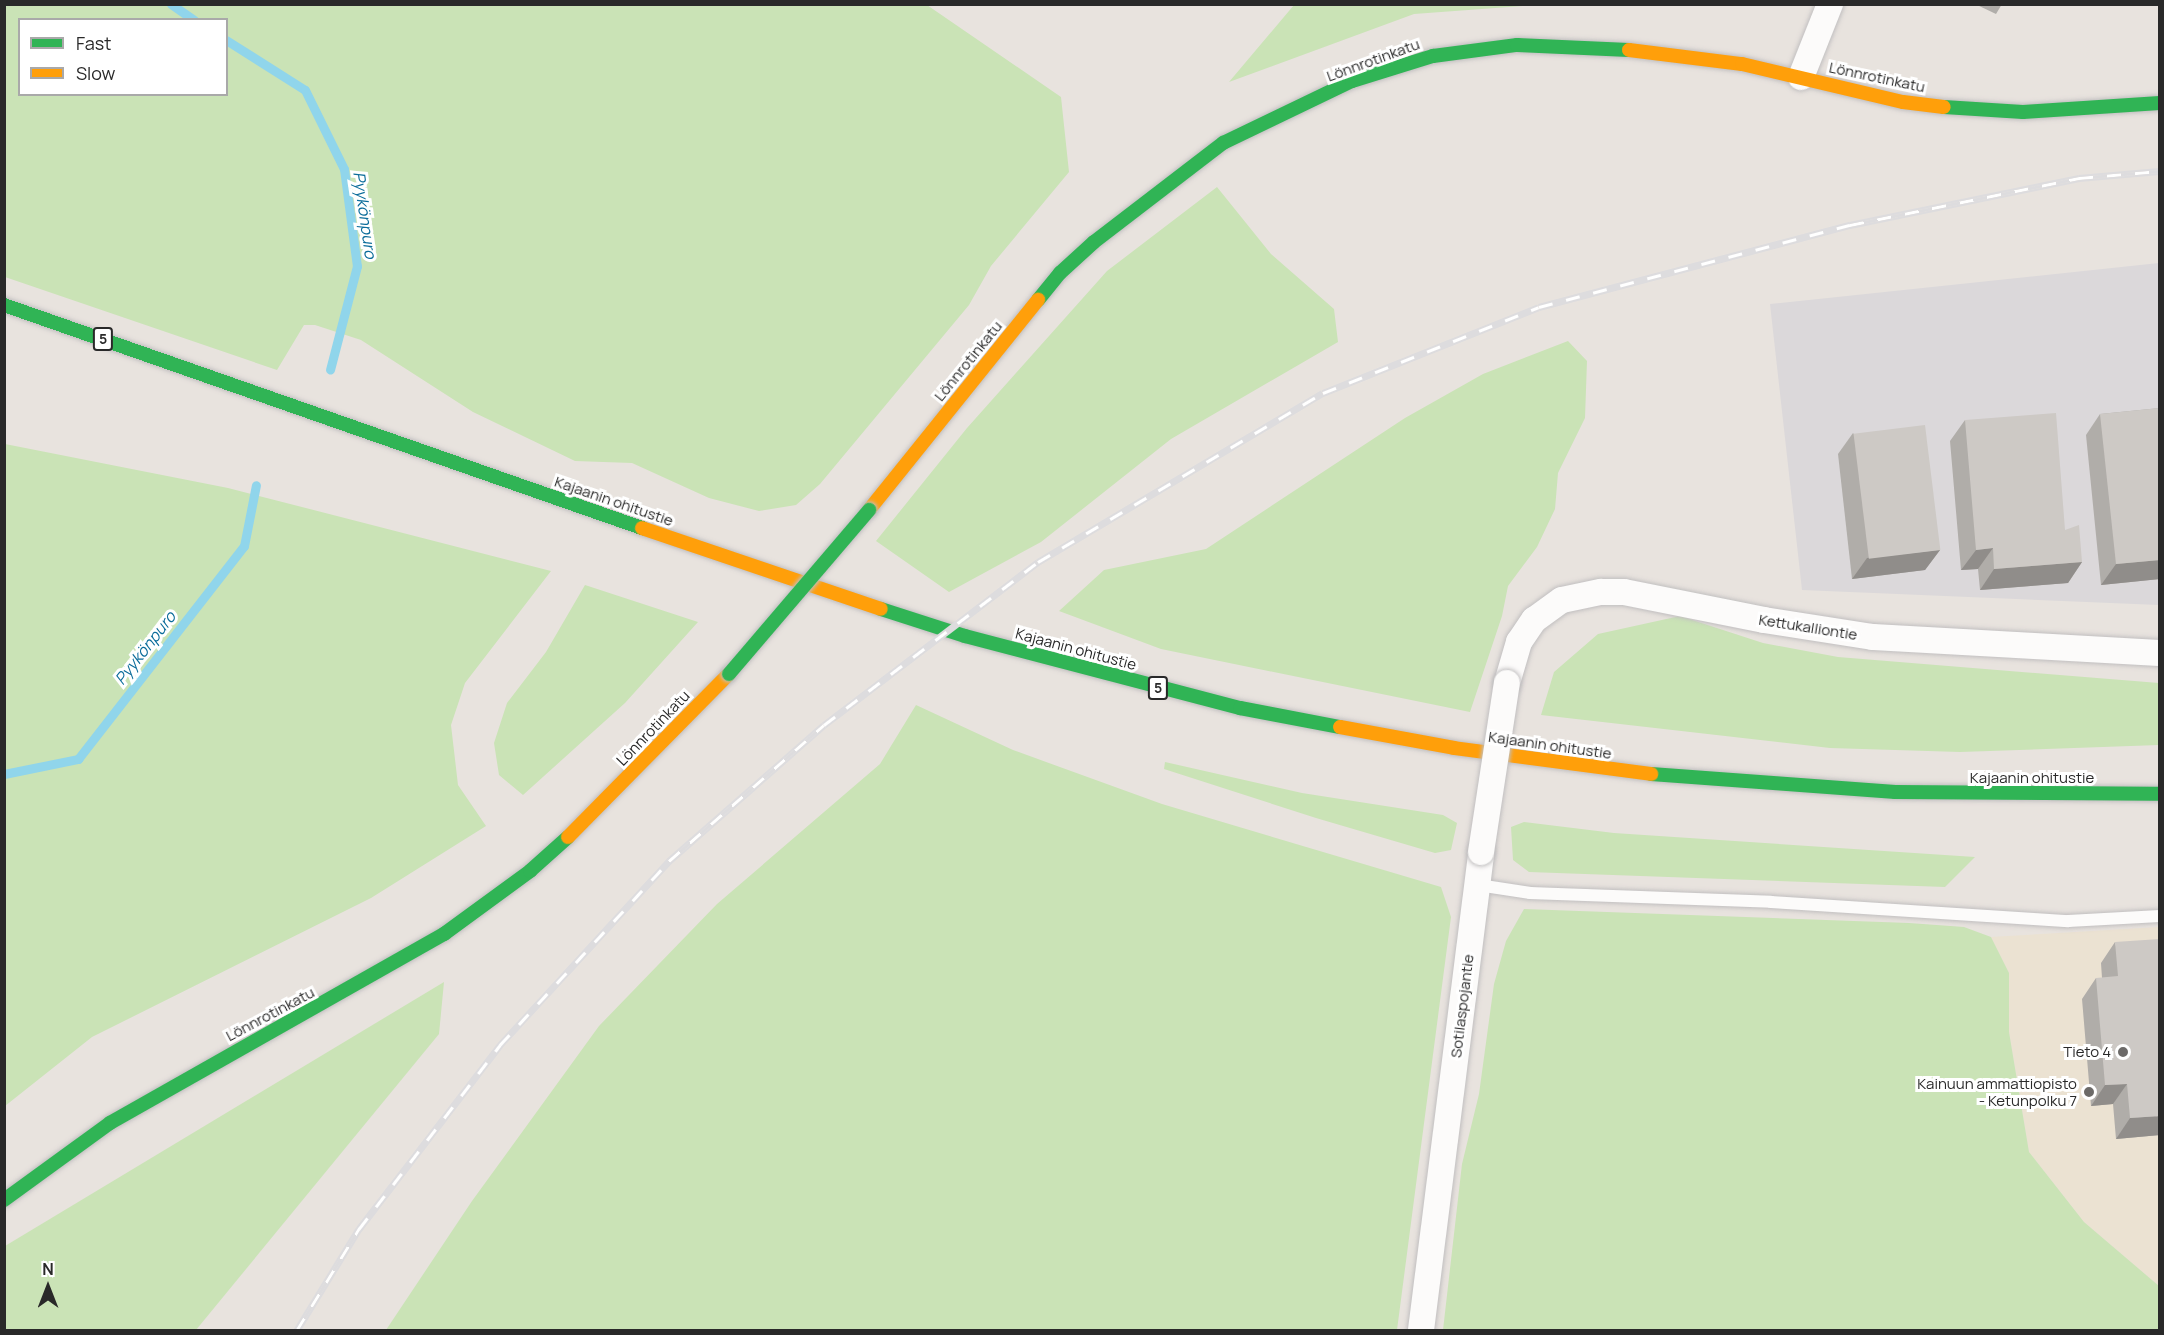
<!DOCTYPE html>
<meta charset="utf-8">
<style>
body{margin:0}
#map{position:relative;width:2164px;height:1335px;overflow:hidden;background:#e8e3de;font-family:Manrope,sans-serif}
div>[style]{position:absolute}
.industrial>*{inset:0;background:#dbd8da}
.education>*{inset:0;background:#ebe2d2}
.green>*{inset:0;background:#cae3b6}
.stream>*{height:9px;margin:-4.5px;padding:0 4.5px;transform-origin:4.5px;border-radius:4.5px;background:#90d5eb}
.roads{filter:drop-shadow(0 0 2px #c1bfc0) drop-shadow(0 0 2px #c1bfc0)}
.lane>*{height:12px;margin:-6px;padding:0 6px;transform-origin:6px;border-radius:6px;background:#fcfbfa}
.street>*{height:26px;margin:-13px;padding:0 13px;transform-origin:13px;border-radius:13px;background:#fcfbfa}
.fast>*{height:14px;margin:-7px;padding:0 7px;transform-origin:7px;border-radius:7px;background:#30b455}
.slow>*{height:14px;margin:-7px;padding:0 7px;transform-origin:7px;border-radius:7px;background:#ff9f0a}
.rail>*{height:7px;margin-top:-3.5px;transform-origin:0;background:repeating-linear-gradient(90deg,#fff 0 14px,#dddcde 0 28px);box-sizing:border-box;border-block:2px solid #dddcde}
.bridges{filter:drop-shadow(0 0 2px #c1bfc0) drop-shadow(0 0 2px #c1bfc0)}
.street-bridge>*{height:26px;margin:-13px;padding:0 13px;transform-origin:13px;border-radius:13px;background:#fcfbfa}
.fast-bridge>*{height:14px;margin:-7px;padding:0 7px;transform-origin:7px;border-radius:7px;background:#30b455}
.wall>*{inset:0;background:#b0ada9}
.shaded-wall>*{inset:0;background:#908d8a}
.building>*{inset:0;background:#cdc9c5;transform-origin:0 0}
.dots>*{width:16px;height:16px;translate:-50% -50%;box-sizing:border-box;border:3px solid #fff;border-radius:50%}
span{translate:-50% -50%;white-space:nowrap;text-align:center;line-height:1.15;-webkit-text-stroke:6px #fff;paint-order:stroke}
.shield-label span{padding:2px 4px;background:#fff;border:2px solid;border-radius:4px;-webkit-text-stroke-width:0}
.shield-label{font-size:14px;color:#292929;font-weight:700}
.street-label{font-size:15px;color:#292929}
.poi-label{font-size:15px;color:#292929}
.right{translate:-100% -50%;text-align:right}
.water-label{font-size:16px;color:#0b6c9a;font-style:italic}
.frame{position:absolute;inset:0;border:6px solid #292929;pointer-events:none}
.legend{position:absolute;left:18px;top:18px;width:210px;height:78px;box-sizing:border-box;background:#fff;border:2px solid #a9a9a9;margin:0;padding:8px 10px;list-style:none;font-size:18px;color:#292929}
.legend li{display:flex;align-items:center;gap:12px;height:30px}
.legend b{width:30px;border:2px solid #a9a9a9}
.north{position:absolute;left:18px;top:1257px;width:60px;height:60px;-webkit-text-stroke:4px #fff;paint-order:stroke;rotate:0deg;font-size:16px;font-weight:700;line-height:24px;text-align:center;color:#292929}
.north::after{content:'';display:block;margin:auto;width:21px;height:27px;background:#292929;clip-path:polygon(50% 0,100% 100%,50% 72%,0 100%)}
</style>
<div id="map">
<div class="industrial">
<div style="clip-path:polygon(2159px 263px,2159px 605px,1802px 590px,1770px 304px)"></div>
</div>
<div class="education">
<div style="clip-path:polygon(2159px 927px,2159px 1286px,2084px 1222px,2029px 1152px,2009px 1032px,2009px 973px,1991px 937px)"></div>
</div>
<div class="green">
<div style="clip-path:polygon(evenodd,5px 4px,927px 5px,1061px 97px,1069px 172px,991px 266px,969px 305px,820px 484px,796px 505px,759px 511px,709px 498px,632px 463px,575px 461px,473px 412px,361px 340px,315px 325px,304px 325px,277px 370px,5px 277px,5px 4px,20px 20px,226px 20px,226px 94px,20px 94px,20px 20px)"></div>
<div style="clip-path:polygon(1294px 5px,1294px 4px,1535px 5px,1414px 14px,1229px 82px)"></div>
<div style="clip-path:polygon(1217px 187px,1271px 254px,1334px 309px,1338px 342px,1171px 439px,1041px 542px,949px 592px,876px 541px,967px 428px,1107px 271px)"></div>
<div style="clip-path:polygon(1568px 341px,1587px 361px,1585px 418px,1558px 473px,1555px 509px,1537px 547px,1508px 586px,1502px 616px,1470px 712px,1161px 649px,1059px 611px,1104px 570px,1206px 549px,1405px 418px,1483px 374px)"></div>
<div style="clip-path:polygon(5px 444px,228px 488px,551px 571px,465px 683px,451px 725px,458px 785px,486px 826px,371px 898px,92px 1037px,5px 1106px)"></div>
<div style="clip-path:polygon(585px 585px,698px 622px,625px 703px,523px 795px,499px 775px,494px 743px,507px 703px,546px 652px)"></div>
<div style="clip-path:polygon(1680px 616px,1763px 643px,1838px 657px,2159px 683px,2159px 745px,1960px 752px,1830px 748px,1541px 715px,1554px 672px,1598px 634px)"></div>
<div style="clip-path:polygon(916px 705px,1013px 750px,1162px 804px,1441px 887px,1451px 917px,1397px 1330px,386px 1330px,472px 1201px,599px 1026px,717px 904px,880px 764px)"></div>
<div style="clip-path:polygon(1165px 762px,1302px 793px,1443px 815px,1457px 823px,1451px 850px,1435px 853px,1316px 818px,1164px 769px)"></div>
<div style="clip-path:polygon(1524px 822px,1614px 833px,1975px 857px,1945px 887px,1529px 872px,1513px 860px,1511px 827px)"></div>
<div style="clip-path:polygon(1524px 909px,1909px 923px,1964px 927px,1991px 937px,2009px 973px,2009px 1032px,2029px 1152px,2084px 1222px,2159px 1286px,2159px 1330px,1443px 1330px,1462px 1164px,1479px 1094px,1494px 984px,1506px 941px)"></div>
<div style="clip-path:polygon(444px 982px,439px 1034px,196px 1330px,5px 1330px,5px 1246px)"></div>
</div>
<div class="stream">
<div style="left:171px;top:4px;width:28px;rotate:35deg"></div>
<div style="left:226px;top:40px;width:93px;rotate:32.3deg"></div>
<div style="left:305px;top:90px;width:88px;rotate:63.7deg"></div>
<div style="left:344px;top:169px;width:98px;rotate:82.4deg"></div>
<div style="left:357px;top:266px;width:107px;rotate:104.6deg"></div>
<div style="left:4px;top:774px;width:76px;rotate:-11.5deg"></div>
<div style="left:78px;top:759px;width:270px;rotate:-52.1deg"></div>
<div style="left:244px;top:546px;width:62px;rotate:-78.9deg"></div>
</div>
<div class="roads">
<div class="lane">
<div style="left:1478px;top:885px;width:53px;rotate:8.7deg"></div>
<div style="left:1530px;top:893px;width:241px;rotate:2.1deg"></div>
<div style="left:1771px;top:902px;width:298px;rotate:3.7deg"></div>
<div style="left:2068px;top:921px;width:92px;rotate:-3.1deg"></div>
</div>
<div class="street">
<div style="left:1801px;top:77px;width:79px;rotate:-68.3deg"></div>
<div style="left:1507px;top:683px;width:43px;rotate:-73.7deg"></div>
<div style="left:1519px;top:642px;width:27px;rotate:-56deg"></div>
<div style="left:1534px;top:620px;width:34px;rotate:-36deg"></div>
<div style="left:1562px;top:600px;width:40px;rotate:-12deg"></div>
<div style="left:1601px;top:592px;width:23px"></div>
<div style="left:1624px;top:592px;width:143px;rotate:11.3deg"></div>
<div style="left:1764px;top:620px;width:110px;rotate:8.9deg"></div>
<div style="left:1873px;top:637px;width:287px;rotate:3.2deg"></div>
<div style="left:1421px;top:1330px;width:482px;rotate:-82.8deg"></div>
</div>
<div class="fast">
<div style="left:1944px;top:107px;width:79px;rotate:3.6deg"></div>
<div style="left:2023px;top:112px;width:137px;rotate:-3.8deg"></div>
<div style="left:1038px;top:300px;width:35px;rotate:-51deg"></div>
<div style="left:1060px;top:273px;width:46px;rotate:-42.4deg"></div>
<div style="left:1094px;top:242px;width:163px;rotate:-37.5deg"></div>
<div style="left:1223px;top:143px;width:143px;rotate:-25.7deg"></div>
<div style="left:1352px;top:81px;width:85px;rotate:-17.2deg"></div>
<div style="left:1433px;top:56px;width:85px;rotate:-7.5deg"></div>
<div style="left:1517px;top:45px;width:112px;rotate:2.6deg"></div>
<div style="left:4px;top:305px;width:676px;rotate:19.27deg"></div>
<div style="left:881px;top:609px;width:88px;rotate:17.8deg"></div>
<div style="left:965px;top:636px;width:284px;rotate:14.7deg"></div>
<div style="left:1240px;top:708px;width:102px;rotate:10.8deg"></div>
<div style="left:1651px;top:774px;width:245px;rotate:4.2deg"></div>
<div style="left:1895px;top:792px;width:265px;rotate:0.4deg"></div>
<div style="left:4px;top:1200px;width:131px;rotate:-36deg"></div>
<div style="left:110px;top:1123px;width:384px;rotate:-29.5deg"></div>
<div style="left:444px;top:934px;width:107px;rotate:-36.2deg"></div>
<div style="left:530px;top:871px;width:51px;rotate:-41.8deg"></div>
</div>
<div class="slow">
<div style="left:1629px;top:50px;width:114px;rotate:7.1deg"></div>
<div style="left:1742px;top:64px;width:165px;rotate:13.3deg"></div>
<div style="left:1903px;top:102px;width:41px;rotate:7deg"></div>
<div style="left:869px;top:510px;width:270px;rotate:-51.2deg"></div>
<div style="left:642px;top:528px;width:252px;rotate:18.7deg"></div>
<div style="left:1340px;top:727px;width:116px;rotate:10.4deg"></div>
<div style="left:1454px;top:748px;width:199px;rotate:7.5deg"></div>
<div style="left:568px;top:837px;width:229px;rotate:-45.4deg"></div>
</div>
</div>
<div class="rail">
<div style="left:297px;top:1330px;width:119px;rotate:-58.5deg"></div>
<div style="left:359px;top:1229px;width:232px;rotate:-52.5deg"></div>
<div style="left:500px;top:1045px;width:250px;rotate:-47.4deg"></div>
<div style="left:669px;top:861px;width:206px;rotate:-41.3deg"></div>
<div style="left:824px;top:725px;width:269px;rotate:-37.3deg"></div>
<div style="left:1038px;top:562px;width:331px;rotate:-30.7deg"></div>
<div style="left:1323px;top:393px;width:232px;rotate:-21.7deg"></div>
<div style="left:1539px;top:307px;width:322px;rotate:-14.8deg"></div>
<div style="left:1850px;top:225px;width:234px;rotate:-11.6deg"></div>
<div style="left:2079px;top:178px;width:81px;rotate:-4.9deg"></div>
</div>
<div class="bridges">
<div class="street-bridge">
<div style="left:1481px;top:852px;width:171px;rotate:-81.3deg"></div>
</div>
<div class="fast-bridge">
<div style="left:729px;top:674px;width:216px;rotate:-49.5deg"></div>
</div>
</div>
<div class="wall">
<div style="clip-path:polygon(1975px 4px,2002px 4px,1996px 14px)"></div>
<div style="clip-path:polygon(2160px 408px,2160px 579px,2101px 585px,2086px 435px,2100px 414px)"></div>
<div style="clip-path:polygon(1965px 420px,2065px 530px,2082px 562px,2068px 583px,1980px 590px,1978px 569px,1961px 570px,1950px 441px)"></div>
<div style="clip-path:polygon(1853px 433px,1940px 550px,1925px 570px,1852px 579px,1838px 454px)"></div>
<div style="clip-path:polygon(2115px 942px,2160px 1135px,2116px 1139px,2113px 1104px,2091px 1106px,2082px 999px,2096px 978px,2102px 978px,2101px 963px)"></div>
</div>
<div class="shaded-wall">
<div style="clip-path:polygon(1993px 548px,1978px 569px,1961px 570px,1976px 550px)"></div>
<div style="clip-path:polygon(1940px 550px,1925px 570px,1852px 579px,1867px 558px)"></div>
<div style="clip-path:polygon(2160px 560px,2160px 579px,2101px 585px,2116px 564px)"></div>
<div style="clip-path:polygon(2082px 562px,2068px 583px,1980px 590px,1994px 569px)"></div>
<div style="clip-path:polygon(2127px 1084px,2113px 1104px,2091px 1106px,2105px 1085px)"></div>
<div style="clip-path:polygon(2160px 1116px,2160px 1135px,2116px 1139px,2130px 1118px)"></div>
</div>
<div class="building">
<div style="clip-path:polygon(2160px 408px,2160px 560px,2116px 564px,2100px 414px)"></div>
<div style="clip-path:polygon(2056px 413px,2065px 530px,2079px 525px,2082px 562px,1994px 569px,1993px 548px,1976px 550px,1965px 420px)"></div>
<div style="left:1925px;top:425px;width:126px;height:72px;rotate:83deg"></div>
<div style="clip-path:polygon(2160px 939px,2160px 1116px,2130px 1118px,2127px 1084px,2105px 1085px,2096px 978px,2118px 976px,2115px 942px)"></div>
</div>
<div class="dots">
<div style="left:2123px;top:1052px;background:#6c6a68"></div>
<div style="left:2089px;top:1092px;background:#6c6a68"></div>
</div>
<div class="shield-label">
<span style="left:103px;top:339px">5</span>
<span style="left:1158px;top:688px">5</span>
</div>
<div class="street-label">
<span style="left:1373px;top:60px;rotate:-20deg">Lönnrotinkatu</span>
<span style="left:1877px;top:77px;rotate:12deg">Lönnrotinkatu</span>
<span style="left:968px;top:361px;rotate:-51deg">Lönnrotinkatu</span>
<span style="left:614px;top:501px;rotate:19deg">Kajaanin ohitustie</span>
<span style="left:1808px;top:627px;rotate:9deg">Kettukalliontie</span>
<span style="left:1076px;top:649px;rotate:15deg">Kajaanin ohitustie</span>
<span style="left:653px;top:728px;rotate:-46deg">Lönnrotinkatu</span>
<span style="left:1550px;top:745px;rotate:8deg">Kajaanin ohitustie</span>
<span style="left:2032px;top:778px">Kajaanin ohitustie</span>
<span style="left:1462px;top:1006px;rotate:-83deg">Sotilaspojantie</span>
<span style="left:270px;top:1014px;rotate:-28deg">Lönnrotinkatu</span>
</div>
<div class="poi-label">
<span class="right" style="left:2111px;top:1052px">Tieto 4</span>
<span class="right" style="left:2077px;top:1092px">Kainuun ammattiopisto<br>- Ketunpolku 7</span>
</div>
<div class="water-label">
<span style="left:365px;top:215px;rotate:82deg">Pyykönpuro</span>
<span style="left:145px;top:648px;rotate:-52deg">Pyykönpuro</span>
</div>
<div class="frame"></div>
<ul class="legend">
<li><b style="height:8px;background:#30b455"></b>Fast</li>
<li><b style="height:8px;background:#ff9f0a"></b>Slow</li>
</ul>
<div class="north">N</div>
</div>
